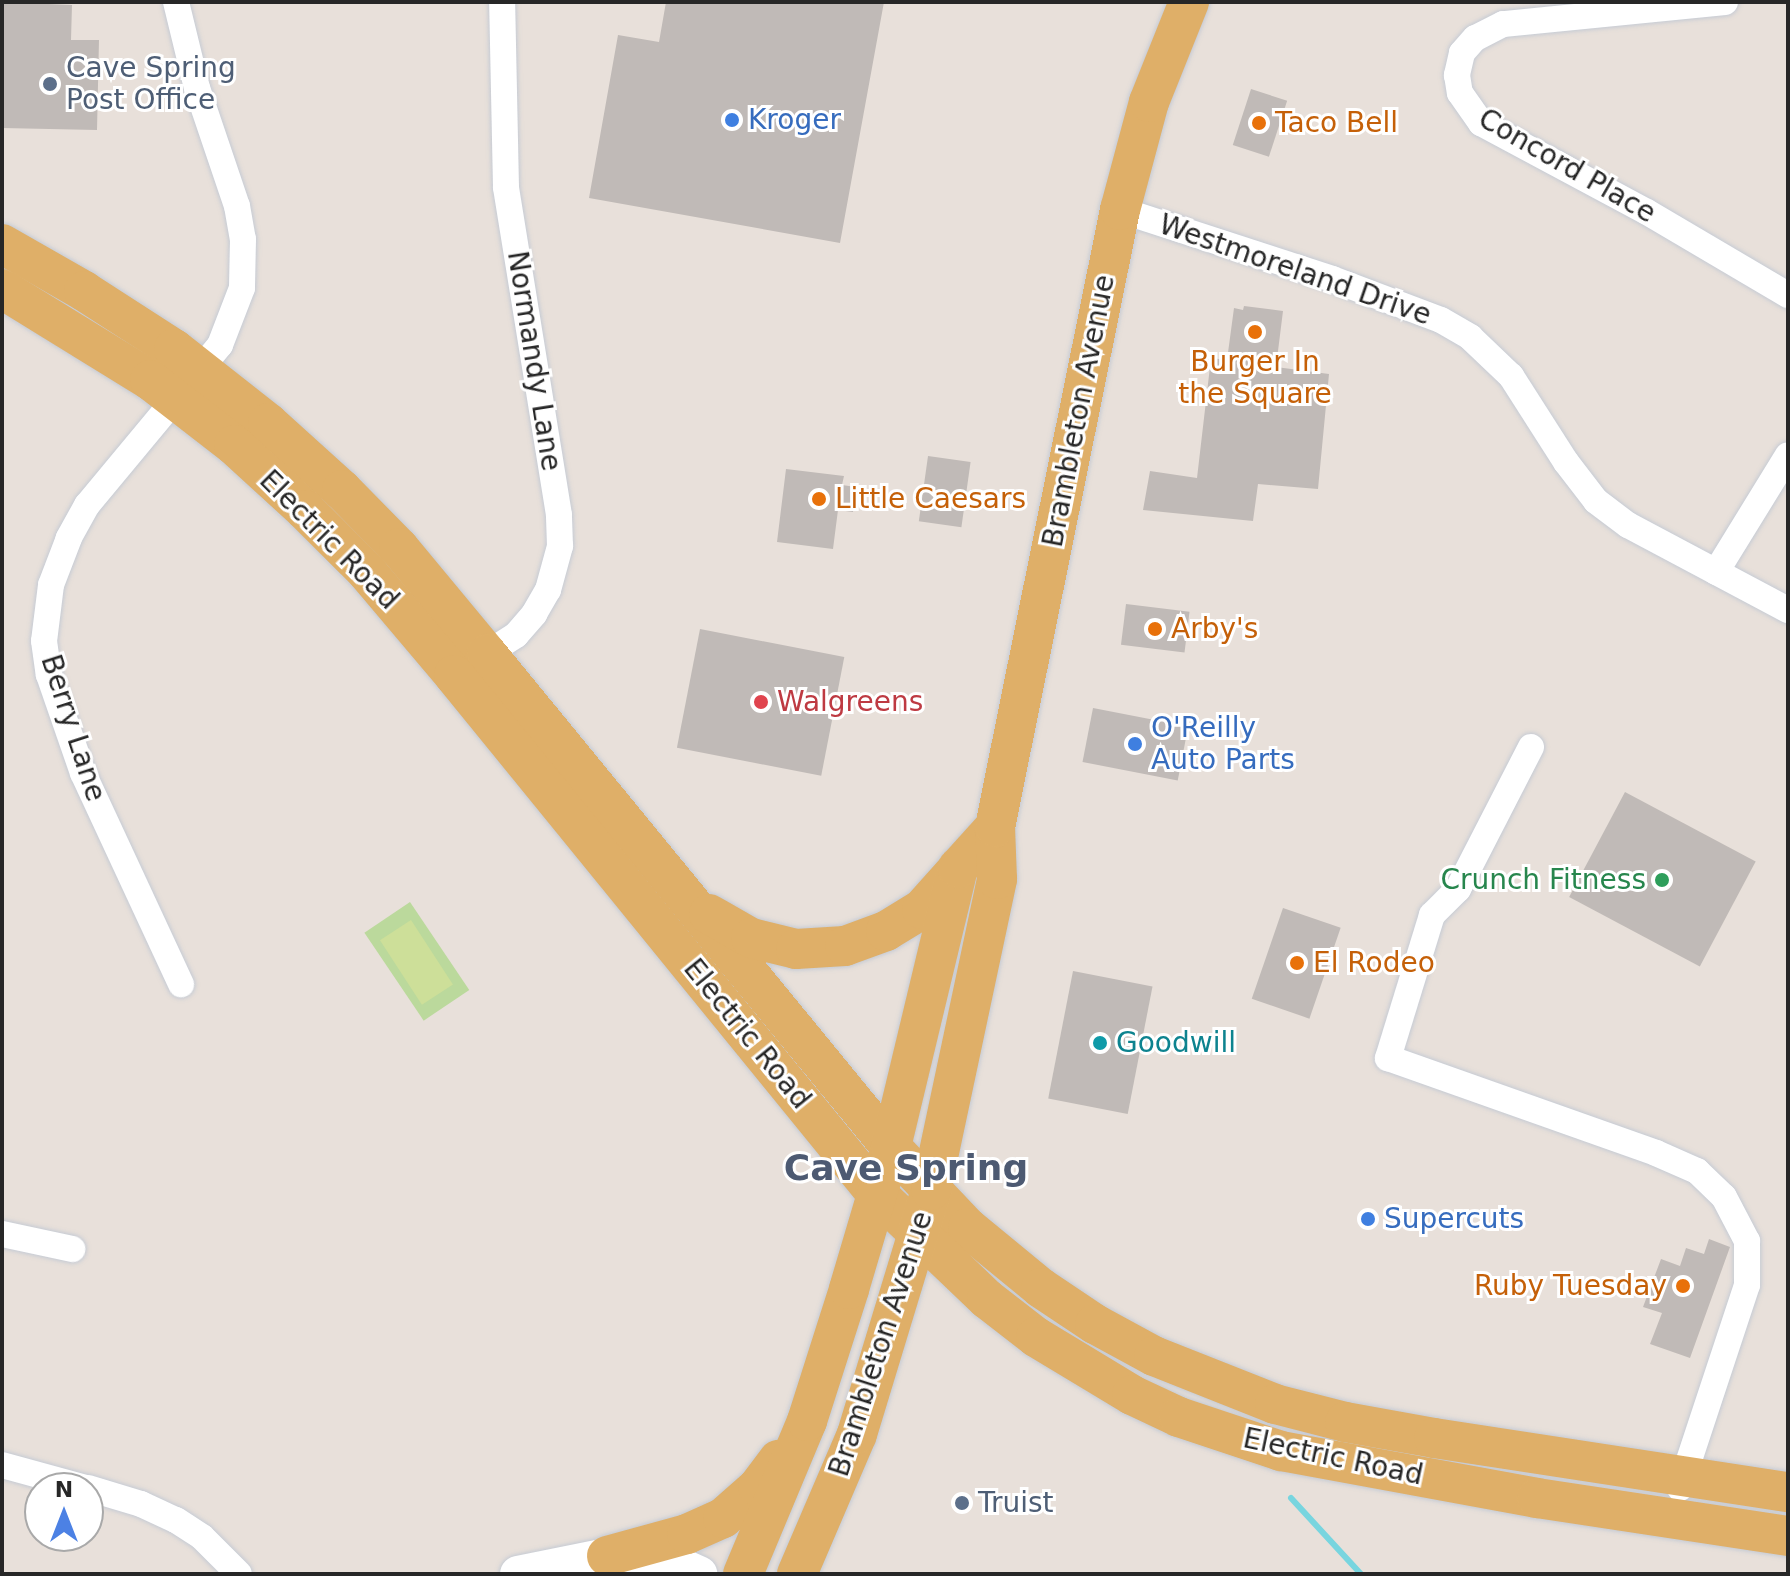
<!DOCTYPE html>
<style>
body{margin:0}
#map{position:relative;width:1790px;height:1576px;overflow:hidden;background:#e8e0da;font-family:"DejaVu Sans",sans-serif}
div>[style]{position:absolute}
.green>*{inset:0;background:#bbd99c;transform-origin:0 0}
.pitch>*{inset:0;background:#cddf99;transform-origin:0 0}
.stream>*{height:6px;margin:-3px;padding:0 3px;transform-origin:3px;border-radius:3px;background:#78d5df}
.building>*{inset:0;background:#c0bab7;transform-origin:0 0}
.roads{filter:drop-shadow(0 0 2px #c6cbd4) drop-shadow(0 0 2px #c6cbd4)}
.street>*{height:26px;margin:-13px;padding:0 13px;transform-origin:13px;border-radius:13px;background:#fff}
.secondary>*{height:36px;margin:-18px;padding:0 18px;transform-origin:18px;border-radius:18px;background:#fff}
.primary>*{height:40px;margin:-20px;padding:0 20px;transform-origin:20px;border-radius:20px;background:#dfaf68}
.dots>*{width:22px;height:22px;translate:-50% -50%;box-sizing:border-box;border:4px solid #fff;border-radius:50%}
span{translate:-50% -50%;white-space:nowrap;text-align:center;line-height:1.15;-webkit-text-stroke:6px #fff;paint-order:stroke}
.service-label{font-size:28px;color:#4e5e75}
.left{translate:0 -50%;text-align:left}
.shop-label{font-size:28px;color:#366cbe}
.food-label{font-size:28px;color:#c56008}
.right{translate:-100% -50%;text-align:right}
.street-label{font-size:28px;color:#272727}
.health-label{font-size:28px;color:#be3a42}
.leisure-label{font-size:28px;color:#27864d}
.culture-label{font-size:28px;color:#0d838f}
.district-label{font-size:36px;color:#4d5a72;font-weight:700}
.frame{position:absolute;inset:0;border:4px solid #272727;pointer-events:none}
.north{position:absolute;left:24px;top:1472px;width:80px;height:80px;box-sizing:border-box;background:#fff;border:2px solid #a9a9a9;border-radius:50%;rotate:0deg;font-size:22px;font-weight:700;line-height:32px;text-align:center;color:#272727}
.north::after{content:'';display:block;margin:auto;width:28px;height:36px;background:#4c81e4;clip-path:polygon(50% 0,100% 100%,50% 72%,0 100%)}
</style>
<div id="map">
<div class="green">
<div style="left:410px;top:902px;width:106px;height:55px;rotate:56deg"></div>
</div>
<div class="pitch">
<div style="left:411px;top:920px;width:77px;height:37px;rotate:57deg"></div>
</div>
<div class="stream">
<div style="left:1291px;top:1498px;width:103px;rotate:47.4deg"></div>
</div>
<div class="building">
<div style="clip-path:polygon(2px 2px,72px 5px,71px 40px,99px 40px,97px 130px,2px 128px)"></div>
<div style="clip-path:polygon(666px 2px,884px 2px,840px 243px,589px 198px,618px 35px,659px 42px)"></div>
<div style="left:1251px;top:89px;width:38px;height:59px;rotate:18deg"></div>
<div style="clip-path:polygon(1244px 306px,1283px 311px,1276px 367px,1329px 374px,1318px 489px,1258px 484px,1253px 521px,1143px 510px,1150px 471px,1197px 478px,1211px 358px,1227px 360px,1234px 308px,1243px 310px)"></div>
<div style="left:928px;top:456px;width:43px;height:66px;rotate:8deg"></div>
<div style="clip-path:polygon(786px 469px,844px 476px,842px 485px,856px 487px,853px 512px,838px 510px,833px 549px,777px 542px)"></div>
<div style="left:1126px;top:604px;width:64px;height:41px;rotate:7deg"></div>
<div style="left:700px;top:629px;width:147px;height:121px;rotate:11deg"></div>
<div style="left:1093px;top:708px;width:97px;height:55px;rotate:11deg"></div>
<div style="left:1625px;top:792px;width:148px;height:119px;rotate:28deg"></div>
<div style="left:1283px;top:908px;width:61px;height:96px;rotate:19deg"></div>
<div style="left:1073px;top:971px;width:81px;height:130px;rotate:11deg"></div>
<div style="clip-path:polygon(1709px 1239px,1730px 1247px,1690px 1358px,1650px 1344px,1662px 1313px,1643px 1307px,1661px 1259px,1680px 1266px,1686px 1248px,1704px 1254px)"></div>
</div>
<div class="roads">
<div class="street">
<div style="left:176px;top:2px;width:89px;rotate:76.3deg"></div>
<div style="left:197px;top:88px;width:125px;rotate:71.3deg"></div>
<div style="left:237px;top:206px;width:34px;rotate:80deg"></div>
<div style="left:243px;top:239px;width:49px;rotate:91.2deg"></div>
<div style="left:242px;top:288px;width:61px;rotate:111.1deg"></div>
<div style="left:220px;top:345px;width:208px;rotate:129.7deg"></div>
<div style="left:87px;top:505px;width:38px;rotate:119deg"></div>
<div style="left:69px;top:538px;width:50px;rotate:111deg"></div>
<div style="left:51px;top:585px;width:56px;rotate:97.1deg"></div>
<div style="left:44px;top:641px;width:34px;rotate:82deg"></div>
<div style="left:49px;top:675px;width:104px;rotate:70.9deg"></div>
<div style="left:83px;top:773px;width:233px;rotate:65.1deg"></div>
<div style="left:1725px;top:2px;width:223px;rotate:174.3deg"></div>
<div style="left:1503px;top:24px;width:31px;rotate:153deg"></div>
<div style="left:1475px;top:38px;width:20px;rotate:131deg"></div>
<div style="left:1462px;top:53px;width:23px;rotate:103deg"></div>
<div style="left:1457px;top:75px;width:18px;rotate:81deg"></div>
<div style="left:1460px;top:93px;width:37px;rotate:55deg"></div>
<div style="left:1481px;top:123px;width:188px;rotate:28.2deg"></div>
<div style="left:1647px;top:212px;width:164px;rotate:30.5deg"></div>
<div style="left:1120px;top:210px;width:223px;rotate:18deg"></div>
<div style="left:1332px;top:279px;width:116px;rotate:20.6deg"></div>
<div style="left:1441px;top:320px;width:34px;rotate:30deg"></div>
<div style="left:1470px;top:337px;width:57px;rotate:43.6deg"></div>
<div style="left:1511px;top:376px;width:102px;rotate:57.4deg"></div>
<div style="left:1566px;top:462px;width:49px;rotate:52.4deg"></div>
<div style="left:1596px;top:501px;width:40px;rotate:37deg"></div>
<div style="left:1628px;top:525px;width:181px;rotate:28deg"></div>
<div style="left:1716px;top:572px;width:137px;rotate:-58.4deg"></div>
<div style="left:474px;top:662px;width:50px;rotate:-32.7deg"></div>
<div style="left:516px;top:635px;width:28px;rotate:-49deg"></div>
<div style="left:534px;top:614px;width:28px;rotate:-60deg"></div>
<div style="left:548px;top:590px;width:46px;rotate:-74.7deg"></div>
<div style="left:560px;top:546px;width:31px;rotate:-92deg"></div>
<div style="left:559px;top:515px;width:332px;rotate:-99.2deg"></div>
<div style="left:506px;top:187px;width:185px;rotate:-91.2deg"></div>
<div style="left:1531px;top:747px;width:160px;rotate:117.2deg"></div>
<div style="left:1458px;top:889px;width:37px;rotate:135deg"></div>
<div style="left:1432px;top:915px;width:150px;rotate:107.1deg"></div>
<div style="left:1388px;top:1058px;width:284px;rotate:19.5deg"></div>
<div style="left:1656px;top:1153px;width:45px;rotate:23.7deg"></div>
<div style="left:1697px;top:1171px;width:37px;rotate:44deg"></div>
<div style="left:1724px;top:1197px;width:50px;rotate:62.4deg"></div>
<div style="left:1747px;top:1241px;width:44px;rotate:90deg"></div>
<div style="left:1747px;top:1285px;width:214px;rotate:108.3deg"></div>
<div style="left:2px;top:1234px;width:72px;rotate:12.1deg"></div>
<div style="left:2px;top:1465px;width:87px;rotate:15.3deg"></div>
<div style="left:88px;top:1488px;width:55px;rotate:16.8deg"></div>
<div style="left:141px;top:1504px;width:38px;rotate:25deg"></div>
<div style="left:176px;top:1520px;width:31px;rotate:33deg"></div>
<div style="left:202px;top:1537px;width:52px;rotate:45deg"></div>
</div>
<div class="secondary">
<div style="left:518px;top:1574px;width:91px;rotate:-11.4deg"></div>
<div style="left:607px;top:1556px;width:30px"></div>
<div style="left:637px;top:1556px;width:36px;rotate:10deg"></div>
<div style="left:672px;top:1562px;width:30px;rotate:24deg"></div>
</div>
<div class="primary">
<div style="left:2px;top:244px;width:95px;rotate:29.8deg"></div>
<div style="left:84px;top:291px;width:107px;rotate:32.8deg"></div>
<div style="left:174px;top:349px;width:120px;rotate:38.2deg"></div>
<div style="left:268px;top:423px;width:100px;rotate:42.2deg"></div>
<div style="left:342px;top:490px;width:81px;rotate:45.5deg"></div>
<div style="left:399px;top:548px;width:138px;rotate:50.3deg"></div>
<div style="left:487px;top:654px;width:637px;rotate:50.67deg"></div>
<div style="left:891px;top:1147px;width:112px;rotate:46.5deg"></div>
<div style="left:968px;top:1228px;width:94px;rotate:39.4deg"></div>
<div style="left:1041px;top:1288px;width:65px;rotate:33.7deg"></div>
<div style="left:1095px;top:1324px;width:67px;rotate:28.5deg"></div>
<div style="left:1154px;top:1356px;width:130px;rotate:21.6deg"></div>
<div style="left:1275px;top:1404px;width:72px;rotate:14.4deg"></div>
<div style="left:1345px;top:1422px;width:90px;rotate:10.2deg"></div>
<div style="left:1434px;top:1438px;width:358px;rotate:8.7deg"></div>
<div style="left:2px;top:289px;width:174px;rotate:31.6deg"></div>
<div style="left:150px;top:380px;width:106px;rotate:37.7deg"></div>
<div style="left:234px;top:445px;width:96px;rotate:42.5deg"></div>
<div style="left:305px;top:510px;width:88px;rotate:45deg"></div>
<div style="left:367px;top:572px;width:135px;rotate:49.8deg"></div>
<div style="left:454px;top:675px;width:667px;rotate:50.84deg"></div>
<div style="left:875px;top:1192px;width:155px;rotate:43.7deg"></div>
<div style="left:987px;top:1299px;width:62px;rotate:37.8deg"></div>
<div style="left:1036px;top:1337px;width:112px;rotate:31.1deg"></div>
<div style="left:1132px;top:1395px;width:52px;rotate:25.1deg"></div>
<div style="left:1179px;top:1417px;width:108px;rotate:18.4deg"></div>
<div style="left:1281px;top:1451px;width:260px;rotate:10.4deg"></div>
<div style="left:1537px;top:1498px;width:254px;rotate:8.6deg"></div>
<div style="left:709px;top:914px;width:48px;rotate:29.7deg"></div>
<div style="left:751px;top:938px;width:46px;rotate:13.7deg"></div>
<div style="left:796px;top:949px;width:49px;rotate:-3.5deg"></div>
<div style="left:845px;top:946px;width:44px;rotate:-20.1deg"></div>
<div style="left:886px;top:931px;width:42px;rotate:-31.4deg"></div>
<div style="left:922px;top:909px;width:51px;rotate:-48.2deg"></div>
<div style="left:607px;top:1556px;width:83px;rotate:-15.4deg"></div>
<div style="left:687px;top:1534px;width:39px;rotate:-24deg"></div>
<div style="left:723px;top:1518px;width:47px;rotate:-41.5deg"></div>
<div style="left:758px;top:1487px;width:34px;rotate:-53deg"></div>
<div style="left:743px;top:1574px;width:166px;rotate:-67.3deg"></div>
<div style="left:807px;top:1421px;width:139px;rotate:-72.3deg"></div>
<div style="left:849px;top:1289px;width:148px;rotate:-73.5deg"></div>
<div style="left:891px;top:1147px;width:287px;rotate:-76.5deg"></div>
<div style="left:958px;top:868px;width:55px;rotate:-47.9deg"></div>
<div style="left:797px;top:1574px;width:152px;rotate:-66.8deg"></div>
<div style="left:857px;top:1434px;width:255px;rotate:-73.1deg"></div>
<div style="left:931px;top:1190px;width:318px;rotate:-78deg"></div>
<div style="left:997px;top:879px;width:52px;rotate:-92.2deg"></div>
<div style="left:995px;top:827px;width:630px;rotate:-78.55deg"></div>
<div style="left:1120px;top:210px;width:112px;rotate:-75deg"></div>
<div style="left:1149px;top:102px;width:108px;rotate:-68.2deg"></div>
</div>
</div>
<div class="dots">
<div style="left:50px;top:84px;background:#5c6f8a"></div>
<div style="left:732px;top:120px;background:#3f7fe0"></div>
<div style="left:1259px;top:123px;background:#e8710a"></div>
<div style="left:1255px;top:332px;background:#e8710a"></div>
<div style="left:819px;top:499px;background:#e8710a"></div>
<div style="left:1155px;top:629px;background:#e8710a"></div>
<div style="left:761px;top:702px;background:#e0444e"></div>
<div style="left:1135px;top:744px;background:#3f7fe0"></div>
<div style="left:1662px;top:880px;background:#2e9e5b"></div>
<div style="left:1297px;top:963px;background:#e8710a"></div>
<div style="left:1100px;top:1043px;background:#0f9aa8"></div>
<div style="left:1368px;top:1219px;background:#3f7fe0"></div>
<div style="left:1683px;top:1286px;background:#e8710a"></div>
<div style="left:962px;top:1503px;background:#5c6f8a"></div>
</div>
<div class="service-label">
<span class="left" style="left:66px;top:84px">Cave Spring<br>Post Office</span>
<span class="left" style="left:978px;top:1503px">Truist</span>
</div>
<div class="shop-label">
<span class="left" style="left:748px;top:120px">Kroger</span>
<span class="left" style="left:1151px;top:744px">O'Reilly<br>Auto Parts</span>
<span class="left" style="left:1384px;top:1219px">Supercuts</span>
</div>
<div class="food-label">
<span class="left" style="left:1275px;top:123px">Taco Bell</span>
<span style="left:1255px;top:378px">Burger In<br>the Square</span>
<span class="left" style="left:835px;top:499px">Little Caesars</span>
<span class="left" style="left:1171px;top:629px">Arby's</span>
<span class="left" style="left:1313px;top:963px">El Rodeo</span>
<span class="right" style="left:1667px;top:1286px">Ruby Tuesday</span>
</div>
<div class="street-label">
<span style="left:1567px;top:166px;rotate:30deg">Concord Place</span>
<span style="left:1295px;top:270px;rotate:19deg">Westmoreland Drive</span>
<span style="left:534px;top:361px;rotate:81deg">Normandy Lane</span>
<span style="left:1079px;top:411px;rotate:-79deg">Brambleton Avenue</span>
<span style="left:329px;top:540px;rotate:45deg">Electric Road</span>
<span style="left:73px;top:728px;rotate:72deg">Berry Lane</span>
<span style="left:747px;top:1034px;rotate:51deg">Electric Road</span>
<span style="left:881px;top:1344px;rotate:-72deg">Brambleton Avenue</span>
<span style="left:1333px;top:1457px;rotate:12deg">Electric Road</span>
</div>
<div class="health-label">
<span class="left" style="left:777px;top:702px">Walgreens</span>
</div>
<div class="leisure-label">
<span class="right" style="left:1646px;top:880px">Crunch Fitness</span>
</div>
<div class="culture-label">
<span class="left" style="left:1116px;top:1043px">Goodwill</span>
</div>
<div class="district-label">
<span style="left:906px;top:1168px">Cave Spring</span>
</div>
<div class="frame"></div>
<div class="north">N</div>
</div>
